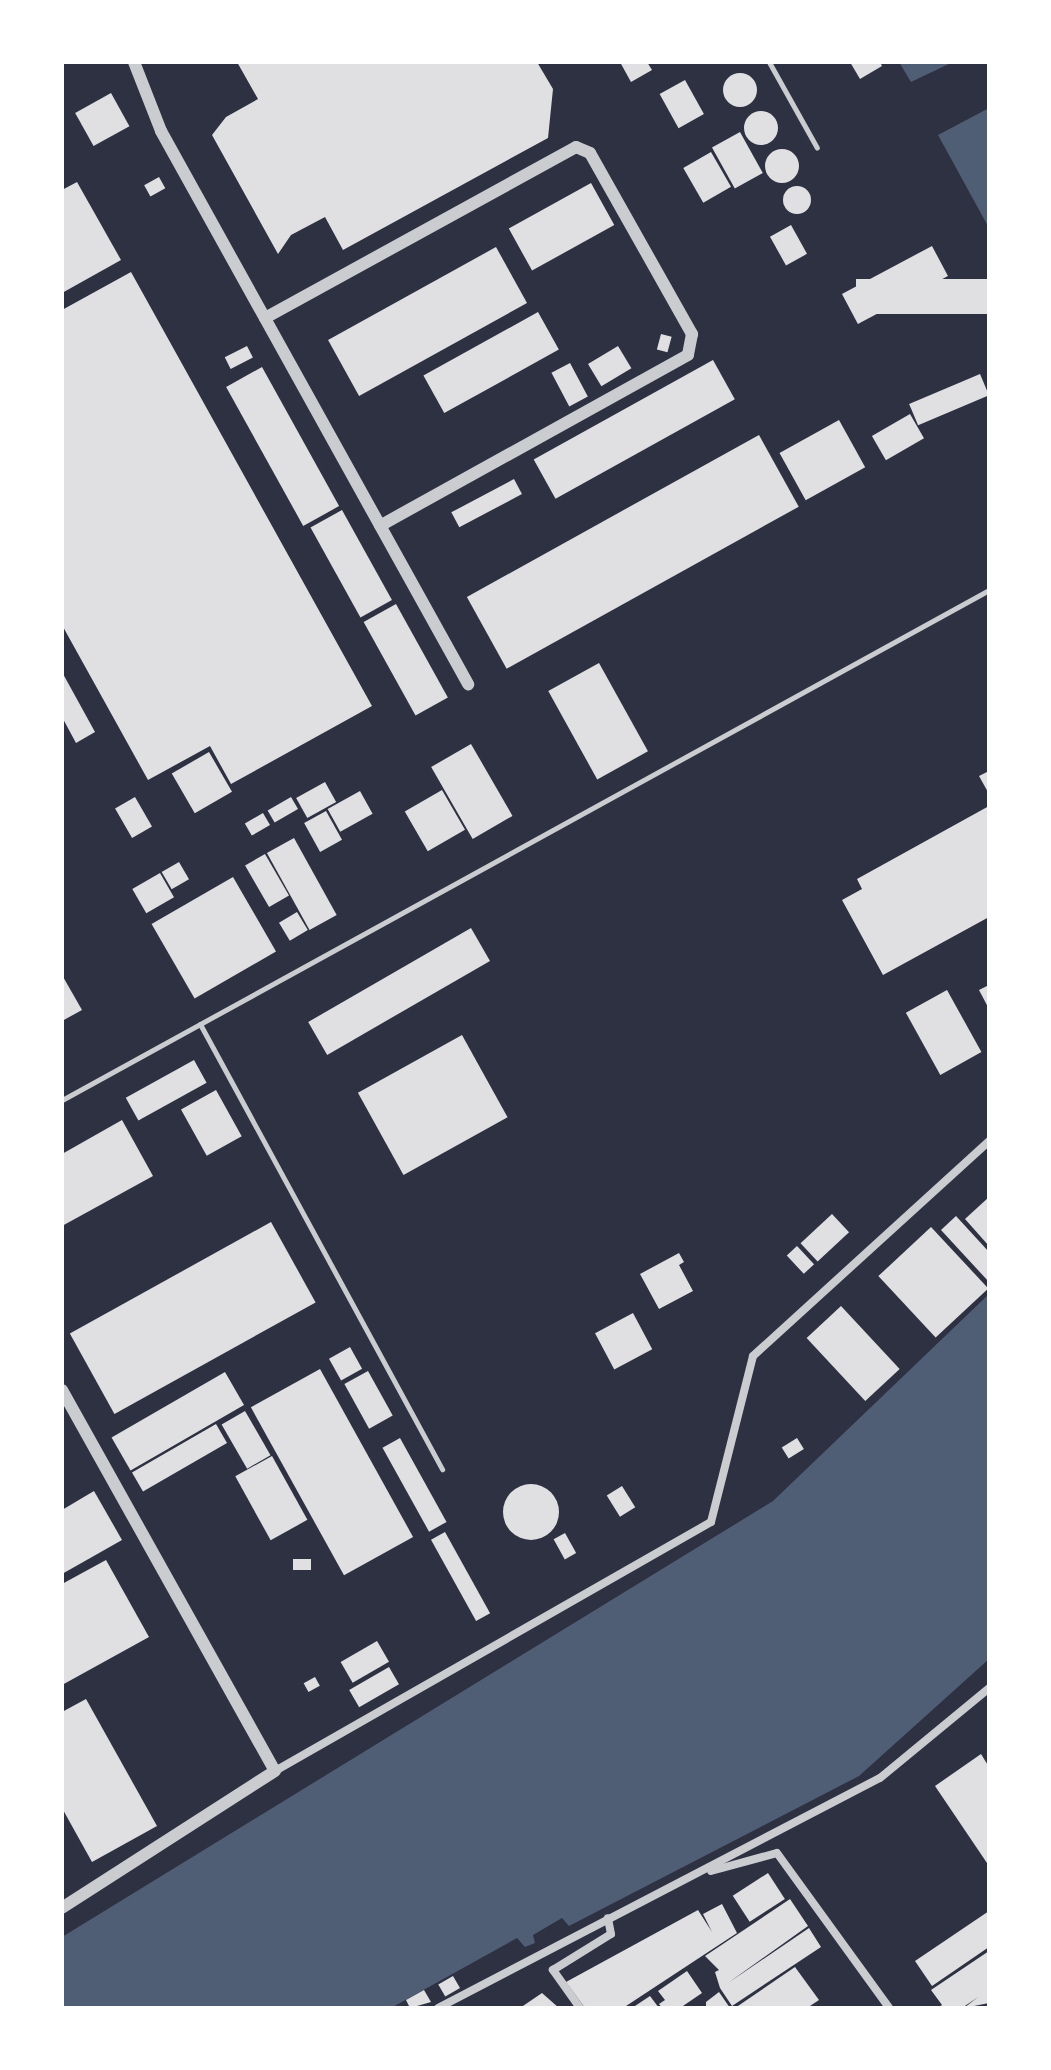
<!DOCTYPE html>
<style>
body{margin:0}
#map{position:relative;width:1051px;height:2070px;overflow:hidden;background:#2d3142;font-family:"Varela Round",sans-serif}
div>[style]{position:absolute}
.water>*{inset:0;background:#4f5d75}
.building>*{inset:0;background:#e0e0e3;transform-origin:0 0}
.round{border-radius:50%}
.service>*{height:5px;margin:-2.5px;padding:0 2.5px;transform-origin:2.5px;border-radius:2.5px;background:#caccd0}
.minor>*{height:8px;margin:-4px;padding:0 4px;transform-origin:4px;border-radius:4px;background:#caccd0}
.tertiary>*{height:12px;margin:-6px;padding:0 6px;transform-origin:6px;border-radius:6px;background:#caccd0}
span{translate:-50% -50%;white-space:nowrap;text-align:center;line-height:1.15;-webkit-text-stroke:7px #fff;paint-order:stroke}
.frame{position:absolute;inset:0;border:64px solid #fff;pointer-events:none}
</style>
<div id="map">
<div class="water">
<div style="clip-path:polygon(899px 62px,953px 62px,911px 82px)"></div>
<div style="clip-path:polygon(989px 108px,989px 228px,938px 135px)"></div>
<div style="clip-path:polygon(989px 1294px,989px 1659px,859px 1776px,569px 1926px,562px 1918px,533px 1935px,535px 1943px,525px 1947px,517px 1938px,391px 2008px,62px 2008px,62px 1937px,773px 1501px)"></div>
</div>
<div class="building">
<div style="clip-path:polygon(237px 62px,537px 62px,553px 89px,548px 138px,343px 250px,325px 217px,291px 235px,278px 254px,212px 135px,226px 117px,258px 99px)"></div>
<div style="clip-path:polygon(620px 62px,647px 62px,652px 70px,631px 82px)"></div>
<div style="clip-path:polygon(850px 62px,880px 62px,882px 66px,860px 79px)"></div>
<div class="round" style="left:723px;top:73px;width:34px;height:34px"></div>
<div style="left:685px;top:80px;width:39px;height:29px;rotate:61deg"></div>
<div style="left:111px;top:93px;width:38px;height:41px;rotate:61deg"></div>
<div class="round" style="left:744px;top:111px;width:34px;height:34px"></div>
<div style="left:740px;top:132px;width:47px;height:32px;rotate:61deg"></div>
<div class="round" style="left:765px;top:149px;width:34px;height:34px"></div>
<div style="left:711px;top:152px;width:40px;height:32px;rotate:60deg"></div>
<div style="left:159px;top:177px;width:13px;height:17px;rotate:61deg"></div>
<div style="clip-path:polygon(77px 182px,121px 260px,62px 293px,62px 190px)"></div>
<div style="left:591px;top:183px;width:48px;height:94px;rotate:61deg"></div>
<div class="round" style="left:783px;top:186px;width:28px;height:28px"></div>
<div style="left:791px;top:225px;width:33px;height:24px;rotate:61deg"></div>
<div style="left:932px;top:246px;width:34px;height:102px;rotate:62deg"></div>
<div style="left:496px;top:247px;width:64px;height:192px;rotate:61deg"></div>
<div style="clip-path:polygon(131px 272px,372px 706px,231px 784px,210px 746px,148px 780px,62px 625px,62px 310px)"></div>
<div style="left:989px;top:279px;width:35px;height:133px;rotate:90deg"></div>
<div style="left:538px;top:312px;width:43px;height:131px;rotate:61deg"></div>
<div style="left:661px;top:334px;width:11px;height:16px;rotate:15deg"></div>
<div style="left:247px;top:346px;width:13px;height:25px;rotate:63deg"></div>
<div style="left:618px;top:346px;width:26px;height:35px;rotate:59deg"></div>
<div style="left:713px;top:360px;width:45px;height:205px;rotate:61deg"></div>
<div style="left:570px;top:363px;width:38px;height:21px;rotate:62deg"></div>
<div style="left:262px;top:367px;width:159px;height:41px;rotate:61deg"></div>
<div style="left:980px;top:374px;width:23px;height:77px;rotate:67deg"></div>
<div style="left:910px;top:414px;width:28px;height:44px;rotate:60deg"></div>
<div style="left:839px;top:420px;width:54px;height:68px;rotate:61deg"></div>
<div style="left:759px;top:435px;width:82px;height:334px;rotate:61deg"></div>
<div style="left:514px;top:479px;width:17px;height:71px;rotate:62deg"></div>
<div style="left:342px;top:510px;width:103px;height:36px;rotate:61deg"></div>
<div style="left:396px;top:604px;width:107px;height:37px;rotate:61deg"></div>
<div style="left:599px;top:663px;width:101px;height:58px;rotate:61deg"></div>
<div style="clip-path:polygon(62px 672px,95px 732px,76px 743px,62px 717px)"></div>
<div style="left:471px;top:744px;width:83px;height:46px;rotate:60deg"></div>
<div style="left:209px;top:752px;width:46px;height:43px;rotate:60deg"></div>
<div style="clip-path:polygon(989px 771px,989px 794px,979px 776px)"></div>
<div style="left:325px;top:782px;width:23px;height:33px;rotate:61deg"></div>
<div style="left:442px;top:790px;width:46px;height:43px;rotate:60deg"></div>
<div style="left:360px;top:791px;width:26px;height:37px;rotate:61deg"></div>
<div style="left:135px;top:797px;width:34px;height:23px;rotate:60deg"></div>
<div style="left:291px;top:797px;width:14px;height:27px;rotate:60deg"></div>
<div style="clip-path:polygon(989px 806px,989px 917px,883px 975px,842px 900px,862px 889px,857px 879px)"></div>
<div style="left:326px;top:811px;width:33px;height:25px;rotate:61deg"></div>
<div style="left:263px;top:813px;width:14px;height:21px;rotate:60deg"></div>
<div style="left:294px;top:838px;width:88px;height:31px;rotate:61deg"></div>
<div style="left:265px;top:854px;width:48px;height:23px;rotate:60deg"></div>
<div style="left:179px;top:862px;width:20px;height:20px;rotate:60deg"></div>
<div style="left:160px;top:873px;width:28px;height:32px;rotate:60deg"></div>
<div style="left:233px;top:877px;width:86px;height:94px;rotate:60deg"></div>
<div style="left:297px;top:912px;width:21px;height:21px;rotate:59deg"></div>
<div style="left:471px;top:928px;width:38px;height:188px;rotate:60deg"></div>
<div style="clip-path:polygon(62px 975px,82px 1010px,62px 1021px)"></div>
<div style="clip-path:polygon(989px 985px,989px 1009px,979px 990px)"></div>
<div style="left:947px;top:990px;width:71px;height:47px;rotate:61deg"></div>
<div style="left:462px;top:1035px;width:94px;height:119px;rotate:61deg"></div>
<div style="left:194px;top:1060px;width:26px;height:78px;rotate:61deg"></div>
<div style="left:216px;top:1090px;width:53px;height:40px;rotate:61deg"></div>
<div style="clip-path:polygon(122px 1120px,153px 1176px,62px 1226px,62px 1154px)"></div>
<div style="clip-path:polygon(989px 1197px,989px 1246px,965px 1219px)"></div>
<div style="left:832px;top:1214px;width:25px;height:43px;rotate:47deg"></div>
<div style="clip-path:polygon(956px 1216px,989px 1252px,989px 1282px,941px 1230px)"></div>
<div style="left:271px;top:1222px;width:92px;height:230px;rotate:61deg"></div>
<div style="left:931px;top:1227px;width:84px;height:72px;rotate:47deg"></div>
<div style="left:797px;top:1246px;width:25px;height:14px;rotate:47deg"></div>
<div style="clip-path:polygon(679px 1253px,684px 1262px,679px 1265px,693px 1291px,659px 1309px,640px 1274px)"></div>
<div style="left:841px;top:1306px;width:86px;height:47px;rotate:47deg"></div>
<div style="left:633px;top:1313px;width:41px;height:43px;rotate:62deg"></div>
<div style="left:350px;top:1347px;width:25px;height:24px;rotate:61deg"></div>
<div style="left:320px;top:1369px;width:192px;height:79px;rotate:61deg"></div>
<div style="left:368px;top:1371px;width:51px;height:27px;rotate:61deg"></div>
<div style="left:225px;top:1372px;width:38px;height:131px;rotate:60deg"></div>
<div style="left:245px;top:1411px;width:51px;height:27px;rotate:60deg"></div>
<div style="left:216px;top:1424px;width:22px;height:97px;rotate:60deg"></div>
<div style="left:400px;top:1438px;width:96px;height:20px;rotate:61deg"></div>
<div style="left:797px;top:1438px;width:13px;height:18px;rotate:58deg"></div>
<div style="left:272px;top:1456px;width:73px;height:42px;rotate:61deg"></div>
<div class="round" style="left:503px;top:1484px;width:56px;height:56px"></div>
<div style="left:622px;top:1486px;width:25px;height:18px;rotate:58deg"></div>
<div style="clip-path:polygon(94px 1491px,122px 1540px,62px 1574px,62px 1510px)"></div>
<div style="left:445px;top:1532px;width:93px;height:16px;rotate:61deg"></div>
<div style="left:565px;top:1533px;width:23px;height:13px;rotate:61deg"></div>
<div style="left:293px;top:1559px;width:18px;height:11px"></div>
<div style="clip-path:polygon(106px 1560px,149px 1637px,62px 1685px,62px 1584px)"></div>
<div style="left:377px;top:1641px;width:24px;height:42px;rotate:60deg"></div>
<div style="left:389px;top:1667px;width:20px;height:46px;rotate:60deg"></div>
<div style="left:315px;top:1677px;width:10px;height:13px;rotate:61deg"></div>
<div style="clip-path:polygon(86px 1699px,157px 1826px,92px 1862px,62px 1808px,62px 1712px)"></div>
<div style="clip-path:polygon(981px 1754px,989px 1767px,989px 1866px,935px 1786px)"></div>
<div style="left:768px;top:1873px;width:31px;height:42px;rotate:57deg"></div>
<div style="clip-path:polygon(790px 1899px,808px 1926px,728px 1983px,809px 1928px,821px 1947px,732px 2006px,720px 1988px,715px 1972px,719px 1970px,705px 1956px)"></div>
<div style="clip-path:polygon(722px 1904px,737px 1933px,623px 2008px,585px 2008px,566px 1982px,698px 1910px,712px 1932px,703px 1914px)"></div>
<div style="clip-path:polygon(989px 1911px,989px 1947px,932px 1986px,915px 1961px)"></div>
<div style="clip-path:polygon(989px 1951px,989px 2003px,964px 2008px,978px 1997px,962px 2008px,938px 2008px,942px 2005px,931px 1990px)"></div>
<div style="clip-path:polygon(795px 1967px,819px 2000px,807px 2008px,735px 2008px)"></div>
<div style="clip-path:polygon(687px 1971px,702px 1993px,680px 2008px,662px 2008px,659px 2004px,665px 2000px,658px 1991px)"></div>
<div style="left:453px;top:1976px;width:14px;height:17px;rotate:60deg"></div>
<div style="clip-path:polygon(424px 1990px,431px 2002px,410px 2008px,406px 2000px)"></div>
<div style="clip-path:polygon(719px 1992px,730px 2008px,706px 2008px,706px 2002px)"></div>
<div style="clip-path:polygon(542px 1993px,559px 2008px,520px 2008px)"></div>
<div style="clip-path:polygon(650px 1996px,659px 2008px,632px 2008px)"></div>
</div>
<div class="service">
<div style="left:769px;top:62px;width:98px;rotate:60.8deg"></div>
<div style="left:200px;top:1024px;width:507px;rotate:61.46deg"></div>
<div style="left:62px;top:1100px;width:1058px;rotate:-28.82deg"></div>
</div>
<div class="minor">
<div style="left:275px;top:1771px;width:502px;rotate:-29.73deg"></div>
<div style="left:711px;top:1522px;width:171px;rotate:-75.8deg"></div>
<div style="left:753px;top:1356px;width:319px;rotate:-42.3deg"></div>
<div style="left:711px;top:1871px;width:68px;rotate:-15.3deg"></div>
<div style="left:777px;top:1853px;width:191px;rotate:54.1deg"></div>
<div style="left:438px;top:2008px;width:498px;rotate:-27.5deg"></div>
<div style="left:880px;top:1778px;width:141px;rotate:-39.5deg"></div>
<div style="left:580px;top:2008px;width:47px;rotate:-125.4deg"></div>
<div style="left:553px;top:1970px;width:68px;rotate:-31.8deg"></div>
<div style="left:611px;top:1934px;width:16px;rotate:-101deg"></div>
</div>
<div class="tertiary">
<div style="left:134px;top:62px;width:74px;rotate:68.6deg"></div>
<div style="left:161px;top:131px;width:633px;rotate:60.96deg"></div>
<div style="left:265px;top:318px;width:355px;rotate:-28.8deg"></div>
<div style="left:576px;top:147px;width:15px;rotate:23deg"></div>
<div style="left:590px;top:153px;width:208px;rotate:60.6deg"></div>
<div style="left:692px;top:334px;width:21px;rotate:101deg"></div>
<div style="left:688px;top:355px;width:352px;rotate:151deg"></div>
<div style="left:62px;top:1390px;width:436px;rotate:60.8deg"></div>
<div style="left:275px;top:1771px;width:253px;rotate:147.3deg"></div>
</div>
<div class="frame"></div>
</div>
